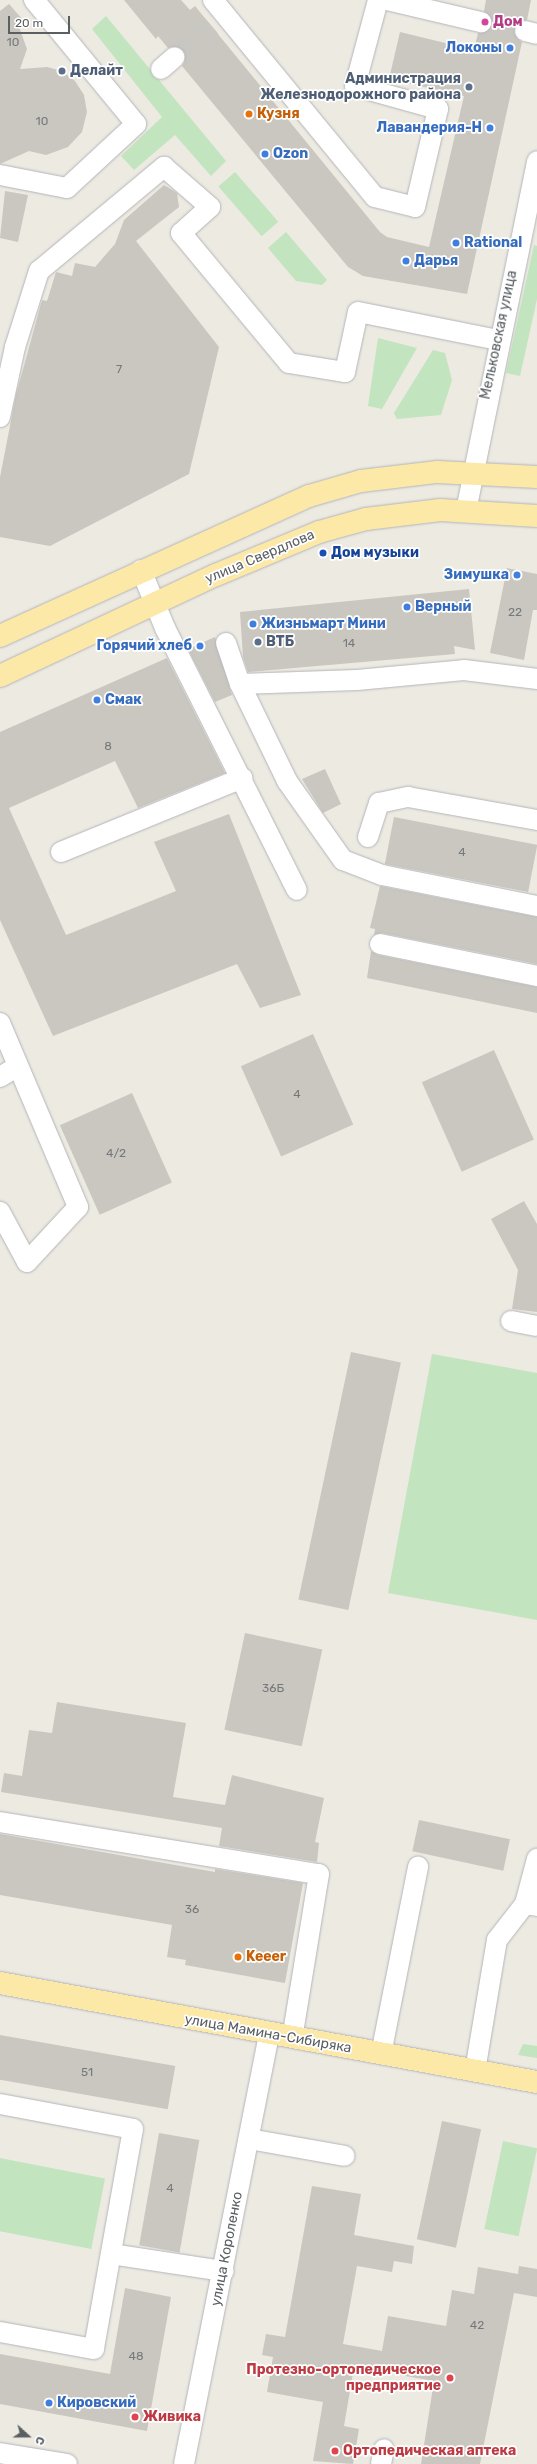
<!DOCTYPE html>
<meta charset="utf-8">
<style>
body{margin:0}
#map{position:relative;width:537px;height:2464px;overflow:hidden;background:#edeae2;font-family:Rubik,sans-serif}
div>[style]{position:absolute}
.green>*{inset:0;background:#c2e4bf;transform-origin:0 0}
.building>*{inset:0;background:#cac7c1;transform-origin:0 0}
.minor-tunnel>*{height:20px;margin-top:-10px;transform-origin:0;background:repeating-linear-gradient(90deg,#c8c7c2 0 20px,transparent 0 30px)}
.roads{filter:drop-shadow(0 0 1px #b3b5b9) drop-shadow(0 0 1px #b3b5b9)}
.minor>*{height:20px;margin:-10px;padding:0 10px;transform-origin:10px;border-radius:10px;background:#fff}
.major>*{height:22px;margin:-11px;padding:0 11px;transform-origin:11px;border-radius:11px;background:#fce8a7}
.dots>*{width:11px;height:11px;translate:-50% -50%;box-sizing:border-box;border:2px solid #fff;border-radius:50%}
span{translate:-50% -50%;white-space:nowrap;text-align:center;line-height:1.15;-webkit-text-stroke:3.5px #fff;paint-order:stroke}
.number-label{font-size:12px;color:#76797a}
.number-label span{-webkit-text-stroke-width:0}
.hotel-label{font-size:14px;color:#b23c85;font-weight:700}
.left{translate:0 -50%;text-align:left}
.shop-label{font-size:14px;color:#366cbe;font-weight:700}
.right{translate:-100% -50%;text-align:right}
.service-label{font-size:14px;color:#4e5e75;font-weight:700}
.food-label{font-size:14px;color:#c56008;font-weight:700}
.street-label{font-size:14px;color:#5a5f62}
.transit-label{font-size:14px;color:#164399;font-weight:700}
.health-label{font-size:14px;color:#be3a42;font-weight:700}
.north{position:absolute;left:8px;top:2416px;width:40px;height:40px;-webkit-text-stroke:3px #fff;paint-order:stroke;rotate:111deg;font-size:11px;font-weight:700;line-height:16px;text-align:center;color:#5a5f62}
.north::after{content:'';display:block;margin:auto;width:14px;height:18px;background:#5a5f62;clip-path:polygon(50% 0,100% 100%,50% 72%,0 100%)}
.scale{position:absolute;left:8px;top:16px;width:62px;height:18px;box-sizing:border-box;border:2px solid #5a5f62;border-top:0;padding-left:5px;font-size:12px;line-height:14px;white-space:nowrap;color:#5a5f62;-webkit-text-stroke:3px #fff;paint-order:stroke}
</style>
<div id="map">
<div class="green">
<div style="clip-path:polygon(106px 16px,226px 161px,211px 176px,175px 135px,134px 170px,121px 156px,162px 117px,92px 29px)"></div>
<div style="left:235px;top:172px;width:66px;height:22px;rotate:49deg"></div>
<div style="clip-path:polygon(286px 232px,327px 280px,322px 285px,296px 281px,268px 248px)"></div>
<div style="clip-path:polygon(534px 245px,537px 246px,537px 299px,520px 376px,506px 373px)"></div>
<div style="clip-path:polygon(378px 338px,417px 348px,382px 409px,368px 406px)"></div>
<div style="clip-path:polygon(433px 350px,445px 353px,452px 380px,441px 415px,397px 419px,394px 413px)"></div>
<div style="clip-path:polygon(432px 1354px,537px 1373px,537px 1620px,388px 1593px)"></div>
<div style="clip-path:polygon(523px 2044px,537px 2046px,537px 2058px,518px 2055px)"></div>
<div style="left:503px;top:2141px;width:35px;height:90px;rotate:12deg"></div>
<div style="left:0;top:2158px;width:107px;height:72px;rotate:11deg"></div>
</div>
<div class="building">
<div style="clip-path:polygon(124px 0,181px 0,190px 10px,195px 6px,380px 232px,387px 237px,429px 247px,464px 96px,389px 79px,400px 32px,474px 50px,478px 33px,485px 33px,492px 25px,492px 18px,484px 11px,486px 0,531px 0,527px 20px,517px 23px,514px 29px,517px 39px,522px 42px,467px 294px,363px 276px,348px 267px,182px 66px,186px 60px,184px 50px,178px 46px,168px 48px,158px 36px,156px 39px)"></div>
<div style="clip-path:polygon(9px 4px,23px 20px,18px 24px,27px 49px,20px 69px,47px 67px,62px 71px,75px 81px,84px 95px,87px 112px,82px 132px,68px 147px,46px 155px,29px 151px,0 164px,0 11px)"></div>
<div style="clip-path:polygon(164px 185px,177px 193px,179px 207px,136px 241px,219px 347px,189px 474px,50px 546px,0 537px,0 477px,16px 395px,42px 300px,47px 301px,56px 272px,72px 276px,75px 263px,95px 267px,115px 244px,124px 220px)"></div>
<div style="clip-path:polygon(5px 191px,28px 195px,18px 242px,0 238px)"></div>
<div style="clip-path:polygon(507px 568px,537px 574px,537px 610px,533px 610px,524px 660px,490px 653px)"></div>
<div style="clip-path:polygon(469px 589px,475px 650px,454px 646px,455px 654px,248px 672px,243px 657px,240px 612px)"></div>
<div style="clip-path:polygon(215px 637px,232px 695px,215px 702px,188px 649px)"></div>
<div style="clip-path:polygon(167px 658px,225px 773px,138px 808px,115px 761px,9px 808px,66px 935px,176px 891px,154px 842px,229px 814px,301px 995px,260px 1008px,237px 964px,53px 1036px,0 920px,0 732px)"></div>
<div style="clip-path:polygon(325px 769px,341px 804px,323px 813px,302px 779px)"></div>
<div style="left:394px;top:817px;width:146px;height:48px;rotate:11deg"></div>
<div style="clip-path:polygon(380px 886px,537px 917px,537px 964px,382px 933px,374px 935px,375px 929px,370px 928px)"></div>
<div style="clip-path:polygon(371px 951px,378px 955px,537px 987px,537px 1013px,367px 978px)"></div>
<div style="left:313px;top:1034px;width:99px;height:79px;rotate:66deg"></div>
<div style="left:494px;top:1050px;width:98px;height:79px;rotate:66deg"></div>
<div style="left:132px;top:1093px;width:98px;height:79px;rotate:66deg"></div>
<div style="clip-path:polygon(524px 1201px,537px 1224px,537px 1312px,512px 1309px,518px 1270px,491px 1219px)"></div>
<div style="left:351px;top:1352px;width:51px;height:253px;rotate:12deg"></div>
<div style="left:245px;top:1633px;width:79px;height:99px;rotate:12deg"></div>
<div style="clip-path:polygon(57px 1702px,186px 1723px,173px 1797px,225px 1805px,232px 1775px,324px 1798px,315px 1842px,319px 1843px,317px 1862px,219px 1846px,222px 1828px,1px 1792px,4px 1773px,22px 1776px,29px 1730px,52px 1733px)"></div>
<div style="left:419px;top:1820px;width:93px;height:32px;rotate:12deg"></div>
<div style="clip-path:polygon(0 1834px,215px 1872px,215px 1869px,303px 1883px,285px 1983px,185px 1965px,186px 1960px,167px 1957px,172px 1925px,0 1895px)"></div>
<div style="left:0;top:2035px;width:178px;height:44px;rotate:10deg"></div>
<div style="left:442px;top:2121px;width:40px;height:121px;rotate:12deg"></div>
<div style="left:159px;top:2133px;width:41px;height:114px;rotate:10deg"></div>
<div style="clip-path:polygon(312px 2186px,361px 2194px,354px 2235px,414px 2246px,412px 2264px,394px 2261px,392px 2272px,357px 2266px,343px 2344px,382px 2351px,388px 2316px,446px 2326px,452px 2290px,474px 2294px,478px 2267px,518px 2274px,519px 2266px,537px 2269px,537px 2297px,514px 2293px,480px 2464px,421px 2464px,434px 2381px,354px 2367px,344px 2426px,359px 2429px,353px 2464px,313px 2461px,323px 2402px,267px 2392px,273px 2357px,262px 2355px,266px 2334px,285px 2337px)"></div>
<div style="clip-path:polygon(125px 2288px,171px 2297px,147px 2431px,0 2404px,0 2354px,110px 2374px)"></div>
</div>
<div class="minor-tunnel">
<div style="left:481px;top:22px;width:45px;rotate:11.6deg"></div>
<div style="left:175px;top:57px;width:48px;rotate:-40.7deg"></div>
</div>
<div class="roads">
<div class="minor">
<div style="left:213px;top:0;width:255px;rotate:50.6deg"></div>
<div style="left:375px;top:197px;width:41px;rotate:14deg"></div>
<div style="left:415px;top:207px;width:101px;rotate:-76.8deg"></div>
<div style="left:438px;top:109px;width:86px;rotate:-164.5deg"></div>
<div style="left:355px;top:86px;width:89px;rotate:-75deg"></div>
<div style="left:387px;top:0;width:97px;rotate:13.2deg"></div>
<div style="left:525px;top:31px;width:12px;rotate:14deg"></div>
<div style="left:161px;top:69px;width:18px;rotate:-41deg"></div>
<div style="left:0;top:175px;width:68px;rotate:11deg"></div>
<div style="left:67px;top:188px;width:94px;rotate:-42.8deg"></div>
<div style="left:136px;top:124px;width:161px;rotate:-129.4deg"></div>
<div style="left:0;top:417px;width:72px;rotate:-77.9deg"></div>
<div style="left:15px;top:347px;width:80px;rotate:-72.5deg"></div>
<div style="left:39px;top:271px;width:163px;rotate:-39.8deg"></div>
<div style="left:164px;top:167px;width:61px;rotate:41deg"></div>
<div style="left:210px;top:207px;width:39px;rotate:138deg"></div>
<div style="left:181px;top:233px;width:169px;rotate:50.3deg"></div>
<div style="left:289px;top:363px;width:57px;rotate:9.1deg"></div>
<div style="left:345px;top:372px;width:61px;rotate:-77.8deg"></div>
<div style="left:358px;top:312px;width:143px;rotate:11.3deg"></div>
<div style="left:466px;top:511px;width:357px;rotate:-78.5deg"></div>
<div style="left:141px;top:570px;width:63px;rotate:67.5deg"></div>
<div style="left:165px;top:628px;width:293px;rotate:63.3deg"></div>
<div style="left:226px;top:643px;width:43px;rotate:71.1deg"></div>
<div style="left:240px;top:684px;width:108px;rotate:64.1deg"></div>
<div style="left:287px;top:781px;width:97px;rotate:54.7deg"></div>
<div style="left:343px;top:860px;width:42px;rotate:21deg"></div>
<div style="left:382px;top:875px;width:158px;rotate:11.3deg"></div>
<div style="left:240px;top:684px;width:117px;rotate:-2deg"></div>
<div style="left:357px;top:680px;width:107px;rotate:-5.3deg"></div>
<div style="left:464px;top:670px;width:74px;rotate:7deg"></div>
<div style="left:368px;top:837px;width:36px;rotate:-72deg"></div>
<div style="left:379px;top:803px;width:30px;rotate:-12deg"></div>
<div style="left:408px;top:797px;width:131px;rotate:10.1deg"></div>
<div style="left:61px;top:852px;width:196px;rotate:-22.2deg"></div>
<div style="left:380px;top:944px;width:160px;rotate:11.5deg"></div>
<div style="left:0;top:1023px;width:200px;rotate:67deg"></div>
<div style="left:78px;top:1207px;width:75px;rotate:132.8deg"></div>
<div style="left:27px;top:1262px;width:57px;rotate:-118.4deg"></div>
<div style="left:0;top:1077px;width:21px;rotate:-31deg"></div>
<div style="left:511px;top:1321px;width:26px;rotate:11deg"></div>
<div style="left:0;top:1822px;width:323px;rotate:9.3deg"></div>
<div style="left:319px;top:1874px;width:166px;rotate:99.3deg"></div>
<div style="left:525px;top:1904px;width:47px;rotate:-75.1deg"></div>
<div style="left:381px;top:2054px;width:191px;rotate:-78.8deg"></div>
<div style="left:475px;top:2071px;width:133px;rotate:-80.5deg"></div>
<div style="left:497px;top:1940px;width:46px;rotate:-52.1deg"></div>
<div style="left:525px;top:1904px;width:12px;rotate:9deg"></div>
<div style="left:0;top:2104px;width:135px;rotate:10.6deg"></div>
<div style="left:133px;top:2129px;width:223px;rotate:100.1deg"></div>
<div style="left:94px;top:2349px;width:96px;rotate:-169.7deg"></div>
<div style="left:249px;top:2139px;width:97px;rotate:10deg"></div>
<div style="left:111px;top:2254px;width:114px;rotate:8.6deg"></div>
<div style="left:0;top:2453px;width:68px;rotate:9.3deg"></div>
<div style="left:184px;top:2464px;width:439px;rotate:-78.8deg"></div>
<div style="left:381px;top:2464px;width:15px;rotate:-79deg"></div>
</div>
<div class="major">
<div style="left:0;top:636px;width:339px;rotate:-24.4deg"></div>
<div style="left:309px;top:496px;width:54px;rotate:-16.1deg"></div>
<div style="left:361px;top:481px;width:77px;rotate:-6.8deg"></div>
<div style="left:437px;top:472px;width:100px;rotate:2.9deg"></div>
<div style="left:0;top:676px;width:238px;rotate:-25.1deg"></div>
<div style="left:216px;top:575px;width:112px;rotate:-22.7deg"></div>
<div style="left:319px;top:532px;width:49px;rotate:-15.5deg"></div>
<div style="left:366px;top:519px;width:75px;rotate:-6.9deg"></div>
<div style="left:440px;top:510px;width:97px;rotate:3.5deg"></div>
<div style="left:0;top:1983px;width:546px;rotate:10.45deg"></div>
</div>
</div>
<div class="dots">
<div style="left:485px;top:22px;background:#d1479c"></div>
<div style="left:510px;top:48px;background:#3f7fe0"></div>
<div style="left:62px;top:71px;background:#5c6f8a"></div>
<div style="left:469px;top:87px;background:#5c6f8a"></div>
<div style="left:249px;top:114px;background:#e8710a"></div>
<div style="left:490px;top:128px;background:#3f7fe0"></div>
<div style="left:265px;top:154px;background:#3f7fe0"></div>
<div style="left:456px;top:243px;background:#3f7fe0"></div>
<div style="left:406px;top:261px;background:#3f7fe0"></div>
<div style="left:323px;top:553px;background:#1a4fb4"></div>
<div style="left:517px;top:575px;background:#3f7fe0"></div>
<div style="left:407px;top:607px;background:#3f7fe0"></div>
<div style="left:253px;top:624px;background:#3f7fe0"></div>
<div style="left:258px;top:642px;background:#5c6f8a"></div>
<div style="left:200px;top:646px;background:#3f7fe0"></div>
<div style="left:97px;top:700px;background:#3f7fe0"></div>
<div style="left:238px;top:1957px;background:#e8710a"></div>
<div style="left:450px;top:2378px;background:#e0444e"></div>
<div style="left:49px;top:2403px;background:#3f7fe0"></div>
<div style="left:135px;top:2417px;background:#e0444e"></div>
<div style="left:335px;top:2451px;background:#e0444e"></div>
</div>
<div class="number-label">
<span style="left:13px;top:43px">10</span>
<span style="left:42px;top:122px">10</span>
<span style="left:119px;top:370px">7</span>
<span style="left:515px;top:613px">22</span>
<span style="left:349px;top:644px">14</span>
<span style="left:108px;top:747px">8</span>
<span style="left:462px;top:853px">4</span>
<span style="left:297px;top:1095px">4</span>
<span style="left:116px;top:1154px">4/2</span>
<span style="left:273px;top:1689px">36Б</span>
<span style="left:192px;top:1910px">36</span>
<span style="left:87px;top:2073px">51</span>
<span style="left:170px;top:2189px">4</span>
<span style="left:477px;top:2326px">42</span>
<span style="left:136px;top:2357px">48</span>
</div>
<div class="hotel-label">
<span class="left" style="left:493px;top:22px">Дом</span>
</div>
<div class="shop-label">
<span class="right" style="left:502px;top:48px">Локоны</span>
<span class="right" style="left:482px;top:128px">Лавандерия-Н</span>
<span class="left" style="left:273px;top:154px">Ozon</span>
<span class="left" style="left:464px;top:243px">Rational</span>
<span class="left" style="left:414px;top:261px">Дарья</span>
<span class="right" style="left:509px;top:575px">Зимушка</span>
<span class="left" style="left:415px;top:607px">Верный</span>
<span class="left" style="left:261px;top:624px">Жизньмарт Мини</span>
<span class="right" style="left:192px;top:646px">Горячий хлеб</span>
<span class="left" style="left:105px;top:700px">Смак</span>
<span class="left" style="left:57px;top:2403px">Кировский</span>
</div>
<div class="service-label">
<span class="left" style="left:70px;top:71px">Делайт</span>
<span class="right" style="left:461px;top:87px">Администрация<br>Железнодорожного района</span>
<span class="left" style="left:266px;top:642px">ВТБ</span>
</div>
<div class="food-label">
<span class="left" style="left:257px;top:114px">Кузня</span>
<span class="left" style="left:246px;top:1957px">Keeer</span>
</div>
<div class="street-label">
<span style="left:499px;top:335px;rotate:-78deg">Мельковская улица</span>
<span style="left:260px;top:557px;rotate:-23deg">улица Свердлова</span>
<span style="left:268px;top:2034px;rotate:10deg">улица Мамина-Сибиряка</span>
<span style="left:227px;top:2249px;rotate:-79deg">улица Короленко</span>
</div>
<div class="transit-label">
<span class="left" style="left:331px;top:553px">Дом музыки</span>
</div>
<div class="health-label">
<span class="right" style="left:441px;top:2378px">Протезно-ортопедическое<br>предприятие</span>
<span class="left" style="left:143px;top:2417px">Живика</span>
<span class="left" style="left:343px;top:2451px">Ортопедическая аптека</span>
</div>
<div class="north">С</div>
<div class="scale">20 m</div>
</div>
